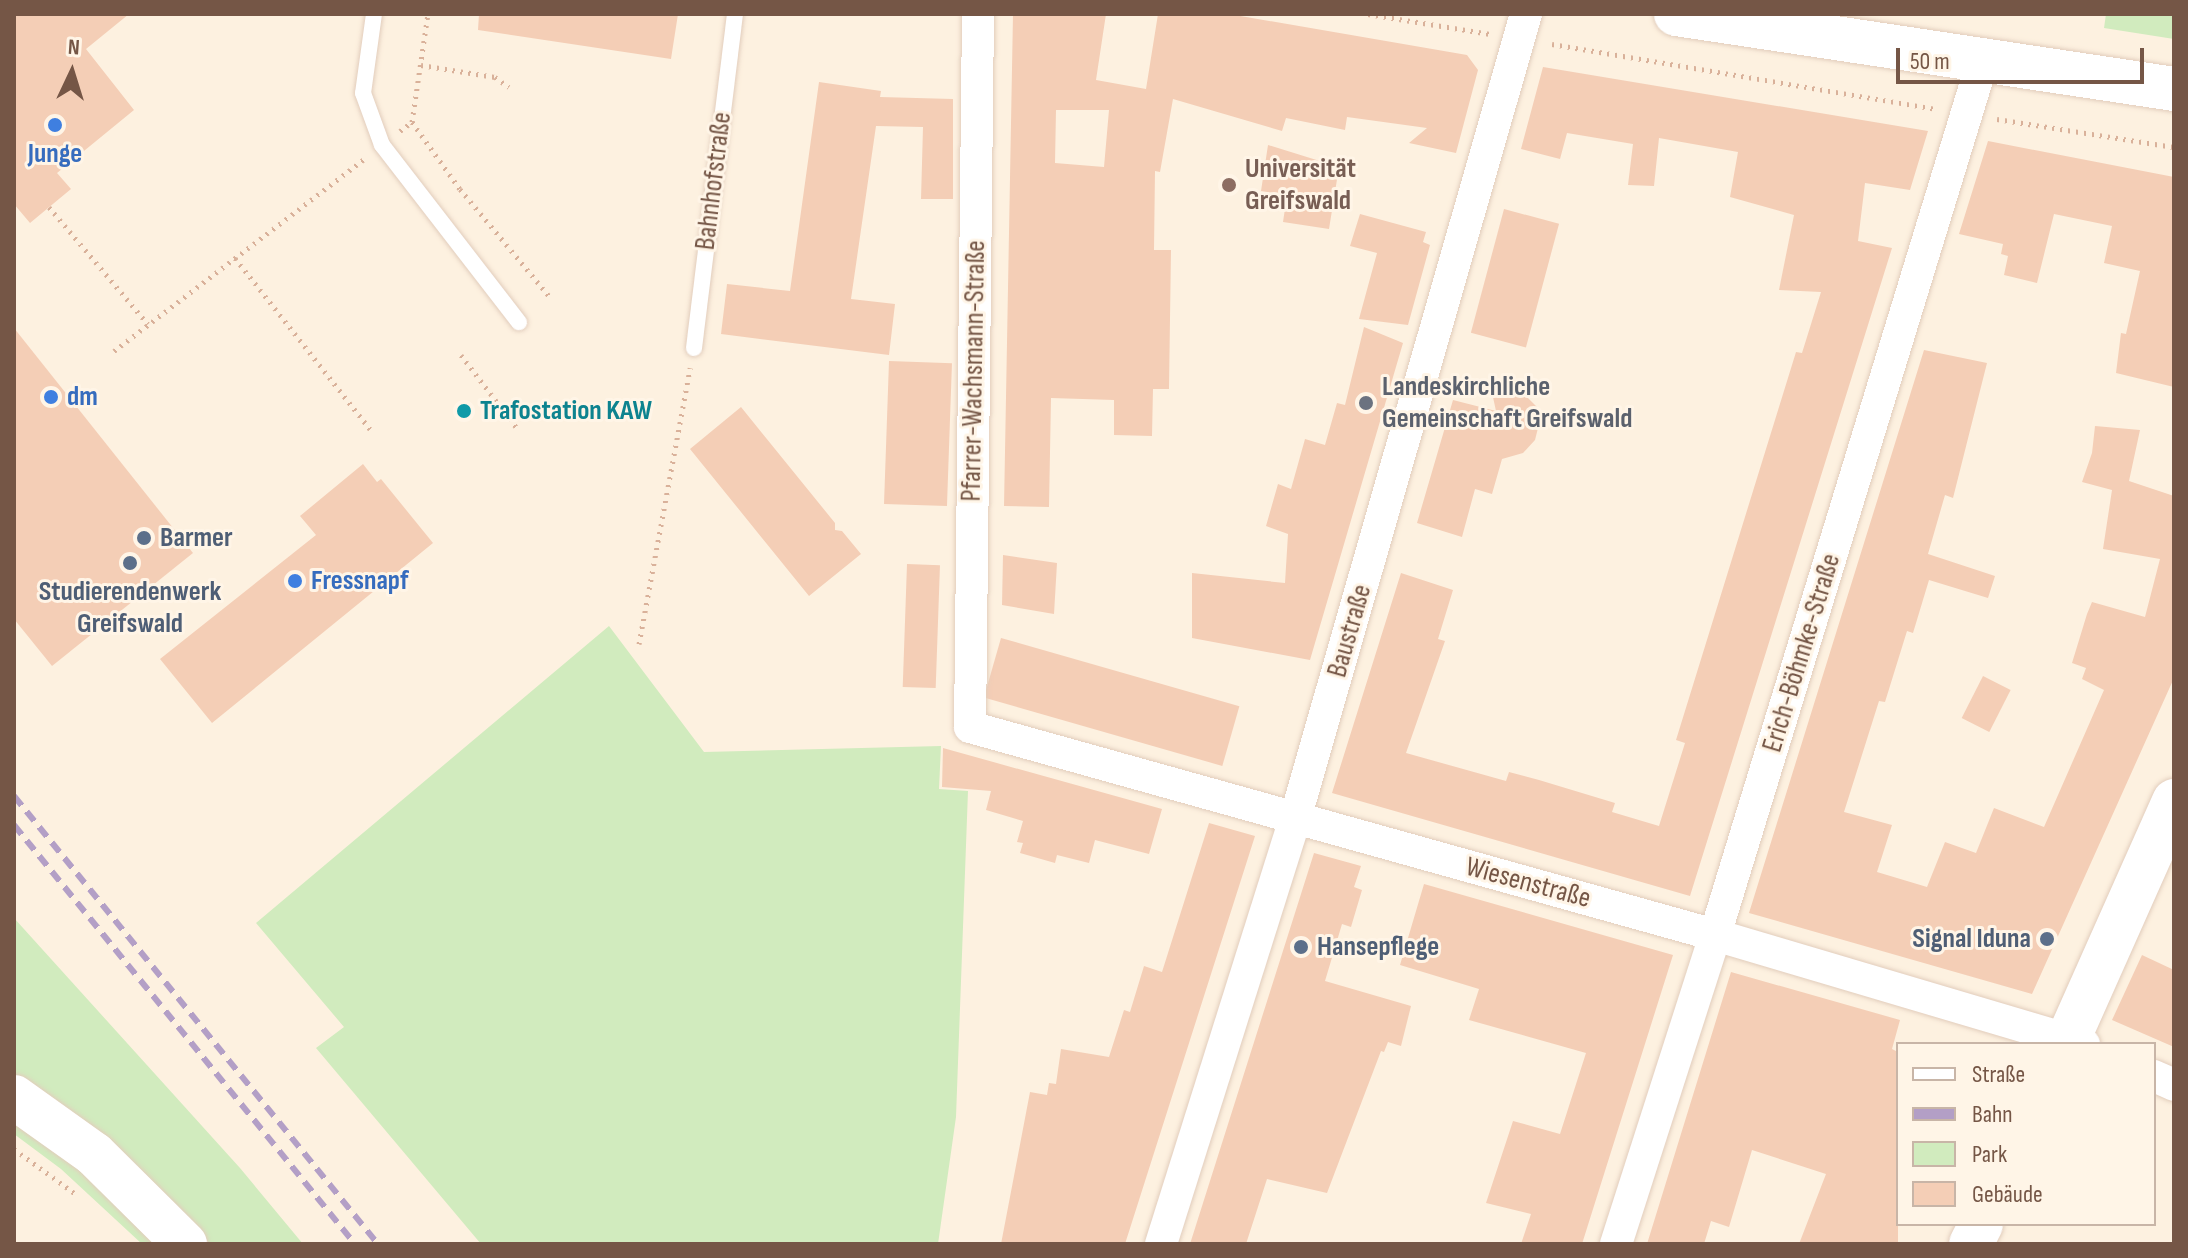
<!DOCTYPE html>
<meta charset="utf-8">
<style>
body{margin:0}
#map{position:relative;width:2188px;height:1258px;overflow:hidden;background:#fdf1e0;font-family:"Sofia Sans Condensed",sans-serif}
div>[style]{position:absolute}
.green>*{inset:0;background:#d1ebbe}
.building>*{inset:0;background:#f4ceb6;transform-origin:0 0}
.path>*{height:5px;margin-top:-2.5px;transform-origin:0;background:repeating-linear-gradient(90deg,#d9b19a 0 2px,transparent 0 8px)}
.roads{filter:drop-shadow(0 0 2px #e2cdbc) drop-shadow(0 0 2px #e2cdbc)}
.lane>*{height:16px;margin:-8px;padding:0 8px;transform-origin:8px;border-radius:8px;background:#fff}
.street>*{height:32px;margin:-16px;padding:0 16px;transform-origin:16px;border-radius:16px;background:#fff}
.secondary>*{height:44px;margin:-22px;padding:0 22px;transform-origin:22px;border-radius:22px;background:#fff}
.rail>*{height:6px;margin-top:-3px;transform-origin:0;background:repeating-linear-gradient(90deg,#b39fc6 0 12px,transparent 0 20px)}
.dots>*{width:22px;height:22px;translate:-50% -50%;box-sizing:border-box;border:4px solid #fff5e7;border-radius:50%}
span{translate:-50% -50%;white-space:nowrap;text-align:center;line-height:1.15;-webkit-text-stroke:6px #fff5e7;paint-order:stroke}
.shop-label{font-size:28px;color:#366cbe;font-weight:700}
.left{translate:0 -50%;text-align:left}
.education-label{font-size:28px;color:#785e54;font-weight:700}
.street-label{font-size:28px;color:#755646}
.worship-label{font-size:28px;color:#5b616d;font-weight:700}
.culture-label{font-size:28px;color:#0d838f;font-weight:700}
.service-label{font-size:28px;color:#4e5e75;font-weight:700}
.right{translate:-100% -50%;text-align:right}
.frame{position:absolute;inset:0;border:16px solid #755646;pointer-events:none}
.legend{position:absolute;left:1896px;top:1042px;width:260px;height:184px;box-sizing:border-box;background:#fff5e7;border:2px solid #c8b5a7;margin:0;padding:10px 14px;list-style:none;font-size:24px;color:#755646}
.legend li{display:flex;align-items:center;gap:16px;height:40px}
.legend b{width:40px;border:2px solid #c8b5a7}
.north{position:absolute;left:32px;top:32px;width:80px;height:80px;-webkit-text-stroke:6px #fff5e7;paint-order:stroke;rotate:4deg;font-size:22px;font-weight:700;line-height:32px;text-align:center;color:#755646}
.north::after{content:'';display:block;margin:auto;width:28px;height:36px;background:#755646;clip-path:polygon(50% 0,100% 100%,50% 72%,0 100%)}
.scale{position:absolute;left:1896px;top:48px;width:248px;height:36px;box-sizing:border-box;border:4px solid #755646;border-top:0;padding-left:10px;font-size:24px;line-height:28px;white-space:nowrap;color:#755646;-webkit-text-stroke:6px #fff5e7;paint-order:stroke}
</style>
<div id="map">
<div class="green">
<div style="clip-path:polygon(2106px 14px,2174px 14px,2174px 39px,2104px 28px)"></div>
<div style="clip-path:polygon(609px 626px,704px 752px,941px 746px,939px 789px,968px 791px,956px 1117px,938px 1244px,481px 1244px,316px 1048px,344px 1027px,256px 923px)"></div>
<div style="clip-path:polygon(14px 918px,240px 1168px,303px 1244px,210px 1244px,177px 1206px,14px 1078px)"></div>
<div style="clip-path:polygon(14px 1116px,38px 1133px,162px 1244px,142px 1244px,61px 1169px,14px 1134px)"></div>
</div>
<div class="building">
<div style="clip-path:polygon(14px 14px,129px 14px,86px 49px,134px 110px,57px 173px,71px 189px,30px 223px,14px 204px)"></div>
<div style="clip-path:polygon(479px 14px,678px 14px,671px 59px,478px 30px)"></div>
<div style="clip-path:polygon(evenodd,1013px 14px,1106px 14px,1096px 80px,1146px 89px,1158px 14px,1229px 14px,1467px 55px,1478px 70px,1456px 153px,1409px 143px,1427px 128px,1347px 117px,1345px 130px,1286px 118px,1282px 131px,1173px 99px,1160px 172px,1155px 171px,1154px 250px,1171px 250px,1169px 389px,1153px 389px,1152px 436px,1114px 435px,1114px 400px,1051px 398px,1049px 507px,1004px 506px,1013px 14px,1056px 110px,1109px 110px,1104px 167px,1055px 163px,1056px 110px)"></div>
<div style="clip-path:polygon(1543px 67px,1928px 131px,1910px 190px,1865px 183px,1858px 241px,1892px 248px,1690px 896px,1332px 793px,1401px 573px,1453px 590px,1438px 639px,1445px 641px,1406px 753px,1506px 781px,1509px 772px,1539px 780px,1615px 803px,1612px 812px,1659px 826px,1685px 743px,1676px 740px,1796px 352px,1802px 353px,1821px 292px,1779px 290px,1794px 215px,1730px 197px,1738px 152px,1659px 138px,1654px 186px,1628px 185px,1633px 144px,1567px 133px,1560px 159px,1521px 149px)"></div>
<div style="clip-path:polygon(819px 82px,881px 91px,880px 97px,953px 99px,953px 199px,921px 199px,923px 127px,876px 126px,851px 299px,895px 304px,889px 355px,721px 334px,727px 284px,790px 291px)"></div>
<div style="clip-path:polygon(1988px 141px,2174px 177px,2174px 387px,2116px 373px,2121px 333px,2126px 334px,2140px 271px,2104px 263px,2112px 226px,2054px 214px,2037px 283px,2004px 275px,2008px 256px,2001px 254px,2003px 244px,1959px 234px)"></div>
<div style="clip-path:polygon(1268px 145px,1339px 167px,1329px 229px,1283px 222px,1287px 195px,1261px 191px)"></div>
<div style="left:1504px;top:209px;width:57px;height:128px;rotate:15deg"></div>
<div style="clip-path:polygon(1360px 214px,1426px 232px,1423px 242px,1430px 245px,1408px 325px,1359px 319px,1377px 253px,1350px 246px)"></div>
<div style="clip-path:polygon(1364px 327px,1403px 343px,1310px 660px,1192px 638px,1192px 573px,1285px 583px,1288px 534px,1266px 526px,1278px 484px,1291px 489px,1305px 439px,1325px 445px,1337px 403px,1345px 405px)"></div>
<div style="clip-path:polygon(14px 328px,193px 553px,52px 666px,14px 619px)"></div>
<div style="clip-path:polygon(1924px 350px,1987px 363px,1953px 498px,1945px 495px,1928px 554px,1995px 576px,1988px 598px,1929px 580px,1913px 633px,1907px 631px,1885px 702px,1879px 701px,1844px 812px,1892px 825px,1877px 872px,1927px 887px,1945px 842px,1976px 853px,1994px 808px,2044px 827px,2104px 690px,2082px 679px,2086px 668px,2072px 663px,2087px 614px,2092px 602px,2145px 617px,2160px 559px,2103px 549px,2112px 490px,2082px 482px,2092px 453px,2095px 426px,2140px 430px,2129px 481px,2174px 496px,2174px 678px,2032px 994px,1749px 913px)"></div>
<div style="left:889px;top:361px;width:63px;height:143px;rotate:2deg"></div>
<div style="clip-path:polygon(1491px 388px,1521px 391px,1537px 407px,1539px 424px,1535px 440px,1523px 453px,1502px 459px,1492px 494px,1475px 489px,1462px 537px,1417px 523px,1453px 400px,1496px 411px)"></div>
<div style="clip-path:polygon(741px 407px,835px 523px,835px 530px,842px 531px,861px 554px,809px 596px,690px 449px)"></div>
<div style="clip-path:polygon(363px 464px,377px 482px,381px 479px,433px 543px,212px 723px,160px 659px,316px 535px,300px 516px)"></div>
<div style="clip-path:polygon(1003px 555px,1057px 563px,1054px 614px,1002px 605px)"></div>
<div style="left:907px;top:564px;width:33px;height:123px;rotate:2deg"></div>
<div style="left:1001px;top:638px;width:248px;height:62px;rotate:16deg"></div>
<div style="left:1983px;top:676px;width:31px;height:47px;rotate:27deg"></div>
<div style="clip-path:polygon(943px 748px,1162px 809px,1149px 854px,1095px 840px,1089px 863px,1057px 855px,1055px 863px,1020px 853px,1023px 843px,1017px 842px,1023px 821px,986px 810px,991px 791px,942px 787px)"></div>
<div style="clip-path:polygon(1209px 823px,1255px 836px,1125px 1244px,1001px 1244px,1030px 1092px,1047px 1095px,1049px 1083px,1056px 1084px,1061px 1049px,1109px 1057px,1124px 1010px,1130px 1012px,1144px 966px,1162px 972px)"></div>
<div style="clip-path:polygon(1314px 853px,1361px 866px,1354px 887px,1362px 890px,1351px 927px,1342px 924px,1325px 981px,1411px 1006px,1401px 1046px,1388px 1042px,1384px 1052px,1381px 1051px,1327px 1193px,1267px 1179px,1246px 1244px,1190px 1244px)"></div>
<div style="clip-path:polygon(1424px 884px,1673px 955px,1582px 1244px,1521px 1244px,1531px 1214px,1486px 1203px,1513px 1121px,1560px 1134px,1586px 1053px,1469px 1020px,1479px 989px,1400px 965px)"></div>
<div style="clip-path:polygon(2142px 955px,2174px 970px,2174px 1047px,2112px 1020px)"></div>
<div style="clip-path:polygon(1731px 972px,1900px 1020px,1892px 1049px,1898px 1052px,1898px 1244px,1799px 1244px,1826px 1174px,1752px 1150px,1729px 1227px,1711px 1221px,1704px 1244px,1647px 1244px)"></div>
</div>
<div class="path">
<div style="left:1368px;top:14px;width:124px;rotate:9.3deg"></div>
<div style="left:1552px;top:44px;width:389px;rotate:9.6deg"></div>
<div style="left:421px;top:65px;width:75px;rotate:9.2deg"></div>
<div style="left:495px;top:77px;width:17px;rotate:36deg"></div>
<div style="left:1997px;top:119px;width:179px;rotate:9deg"></div>
<div style="left:412px;top:122px;width:82px;rotate:54.4deg"></div>
<div style="left:460px;top:189px;width:141px;rotate:50.2deg"></div>
<div style="left:400px;top:131px;width:15px;rotate:-37deg"></div>
<div style="left:412px;top:122px;width:109px;rotate:-81.6deg"></div>
<div style="left:49px;top:207px;width:153px;rotate:49.8deg"></div>
<div style="left:235px;top:258px;width:218px;rotate:51.7deg"></div>
<div style="left:114px;top:351px;width:315px;rotate:-37.5deg"></div>
<div style="left:461px;top:355px;width:91px;rotate:52.6deg"></div>
<div style="left:639px;top:644px;width:281px;rotate:-79.5deg"></div>
<div style="left:14px;top:1149px;width:78px;rotate:36.1deg"></div>
</div>
<div class="roads">
<div class="lane">
<div style="left:374px;top:14px;width:80px;rotate:97.9deg"></div>
<div style="left:363px;top:93px;width:55px;rotate:69.9deg"></div>
<div style="left:382px;top:145px;width:224px;rotate:52.3deg"></div>
<div style="left:694px;top:348px;width:337px;rotate:-83deg"></div>
</div>
<div class="street">
<div style="left:978px;top:14px;width:713px;rotate:90.64deg"></div>
<div style="left:970px;top:727px;width:773px;rotate:15.6deg"></div>
<div style="left:1715px;top:935px;width:385px;rotate:16.5deg"></div>
<div style="left:2154px;top:1076px;width:22px;rotate:24deg"></div>
<div style="left:1161px;top:1244px;width:446px;rotate:-72.5deg"></div>
<div style="left:1295px;top:819px;width:837px;rotate:-73.99deg"></div>
<div style="left:1616px;top:1244px;width:324px;rotate:-72.2deg"></div>
<div style="left:1715px;top:935px;width:915px;rotate:-72.97deg"></div>
</div>
<div class="secondary">
<div style="left:1676px;top:14px;width:504px;rotate:8.56deg"></div>
<div style="left:2066px;top:1044px;width:266px;rotate:-66deg"></div>
<div style="left:14px;top:1097px;width:98px;rotate:35.5deg"></div>
<div style="left:94px;top:1154px;width:128px;rotate:44.7deg"></div>
<div style="left:1971px;top:1244px;width:22px;rotate:-63deg"></div>
</div>
</div>
<div class="rail">
<div style="left:14px;top:796px;width:577px;rotate:50.91deg"></div>
<div style="left:14px;top:825px;width:540px;rotate:50.86deg"></div>
</div>
<div class="dots">
<div style="left:55px;top:125px;background:#3f7fe0"></div>
<div style="left:1229px;top:185px;background:#8d6e63"></div>
<div style="left:51px;top:397px;background:#3f7fe0"></div>
<div style="left:1366px;top:403px;background:#6b7280"></div>
<div style="left:464px;top:411px;background:#0f9aa8"></div>
<div style="left:144px;top:538px;background:#5c6f8a"></div>
<div style="left:130px;top:563px;background:#5c6f8a"></div>
<div style="left:295px;top:581px;background:#3f7fe0"></div>
<div style="left:2047px;top:939px;background:#5c6f8a"></div>
<div style="left:1301px;top:947px;background:#5c6f8a"></div>
</div>
<div class="shop-label">
<span style="left:55px;top:154px">Junge</span>
<span class="left" style="left:67px;top:397px">dm</span>
<span class="left" style="left:311px;top:581px">Fressnapf</span>
</div>
<div class="education-label">
<span class="left" style="left:1245px;top:185px">Universität<br>Greifswald</span>
</div>
<div class="street-label">
<span style="left:714px;top:181px;rotate:-83deg">Bahnhofstraße</span>
<span style="left:974px;top:371px;rotate:-89deg">Pfarrer-Wachsmann-Straße</span>
<span style="left:1350px;top:631px;rotate:-74deg">Baustraße</span>
<span style="left:1802px;top:653px;rotate:-73deg">Erich-Böhmke-Straße</span>
<span style="left:1528px;top:883px;rotate:15deg">Wiesenstraße</span>
</div>
<div class="worship-label">
<span class="left" style="left:1382px;top:403px">Landeskirchliche<br>Gemeinschaft Greifswald</span>
</div>
<div class="culture-label">
<span class="left" style="left:480px;top:411px">Trafostation KAW</span>
</div>
<div class="service-label">
<span class="left" style="left:160px;top:538px">Barmer</span>
<span style="left:130px;top:608px">Studierendenwerk<br>Greifswald</span>
<span class="right" style="left:2031px;top:939px">Signal Iduna</span>
<span class="left" style="left:1317px;top:947px">Hansepflege</span>
</div>
<div class="frame"></div>
<ul class="legend">
<li><b style="height:10px;background:#fff"></b>Straße</li>
<li><b style="height:10px;background:#b39fc6"></b>Bahn</li>
<li><b style="height:22px;background:#d1ebbe"></b>Park</li>
<li><b style="height:22px;background:#f4ceb6"></b>Gebäude</li>
</ul>
<div class="north">N</div>
<div class="scale">50 m</div>
</div>
